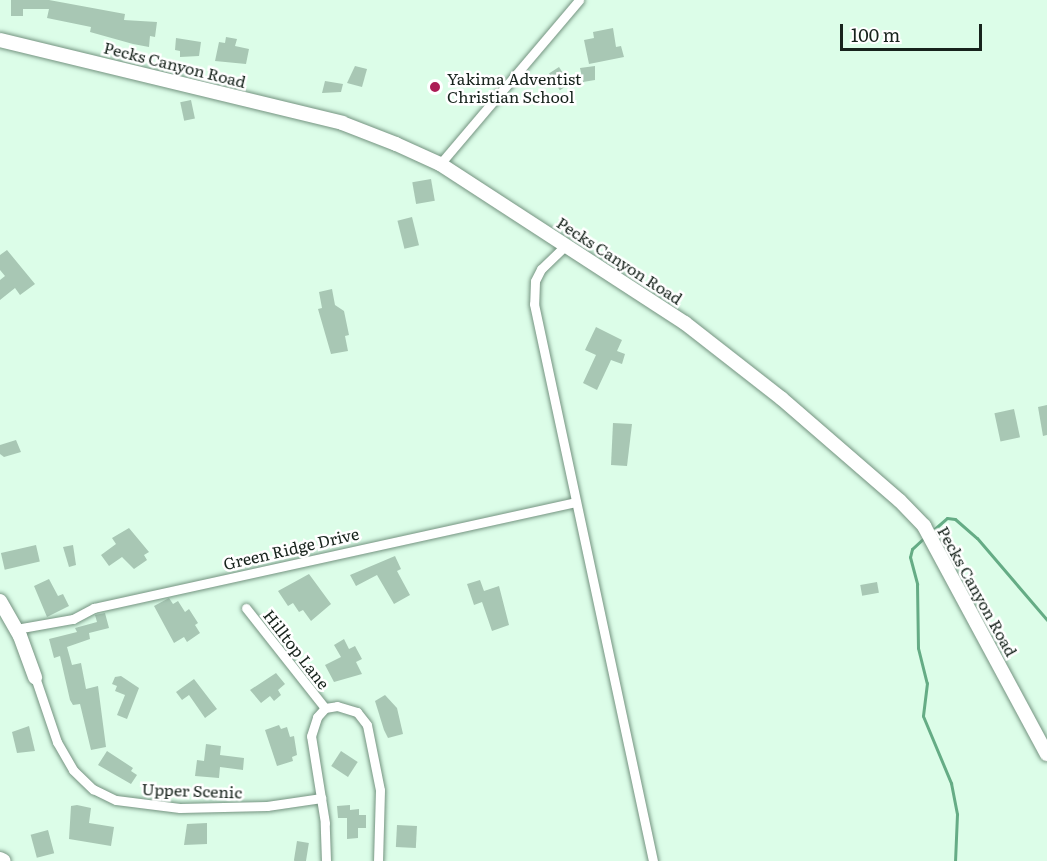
<!DOCTYPE html>
<style>
body{margin:0}
#map{position:relative;width:1047px;height:861px;overflow:hidden;background:#dcfde8;font-family:Literata,serif}
div>[style]{position:absolute}
.stream>*{height:3px;margin:-1.5px;padding:0 1.5px;transform-origin:1.5px;border-radius:1.5px;background:#65ac85}
.building>*{inset:0;background:#a8c7b4;transform-origin:0 0}
.roads{filter:drop-shadow(0 0 2px #749380) drop-shadow(0 0 2px #749380)}
.street>*{height:9px;margin:-4.5px;padding:0 4.5px;transform-origin:4.5px;border-radius:4.5px;background:#fff}
.secondary>*{height:14px;margin:-7px;padding:0 7px;transform-origin:7px;border-radius:7px;background:#fff}
.dots>*{width:16px;height:16px;translate:-50% -50%;box-sizing:border-box;border:3px solid #fff;border-radius:50%}
span{translate:-50% -50%;white-space:nowrap;text-align:center;line-height:1.15;-webkit-text-stroke:5px #fff;paint-order:stroke}
.street-label{font-size:16px;color:#17231c}
.poi-label{font-size:16px;color:#17231c}
.left{translate:0 -50%;text-align:left}
.scale{position:absolute;left:840px;top:24px;width:142px;height:27px;box-sizing:border-box;border:3px solid #17231c;border-top:0;padding-left:8px;font-size:18px;line-height:21px;white-space:nowrap;color:#17231c;-webkit-text-stroke:4px #fff;paint-order:stroke}
</style>
<div id="map">
<div class="stream">
<div style="left:931px;top:532px;width:21px;rotate:-41deg"></div>
<div style="left:947px;top:518px;width:8px;rotate:7deg"></div>
<div style="left:955px;top:519px;width:29px;rotate:41deg"></div>
<div style="left:977px;top:538px;width:108px;rotate:49.5deg"></div>
<div style="left:926px;top:536px;width:19px;rotate:137deg"></div>
<div style="left:912px;top:549px;width:8px;rotate:104deg"></div>
<div style="left:910px;top:557px;width:28px;rotate:75deg"></div>
<div style="left:917px;top:584px;width:64px;rotate:89.1deg"></div>
<div style="left:918px;top:648px;width:36px;rotate:76deg"></div>
<div style="left:927px;top:683px;width:33px;rotate:97deg"></div>
<div style="left:923px;top:716px;width:73px;rotate:67.3deg"></div>
<div style="left:951px;top:783px;width:32px;rotate:79deg"></div>
<div style="left:957px;top:814px;width:47px;rotate:92.4deg"></div>
</div>
<div class="building">
<div style="clip-path:polygon(11px 0,49px 0,125px 14px,124px 20px,157px 22px,155px 37px,150px 36px,149px 47px,133px 44px,90px 32px,91px 27px,47px 18px,49px 9px,23px 9px,23px 16px,11px 16px)"></div>
<div style="clip-path:polygon(613px 28px,616px 47px,621px 46px,624px 57px,589px 64px,584px 40px,594px 38px,593px 32px)"></div>
<div style="clip-path:polygon(226px 37px,237px 39px,235px 46px,249px 49px,246px 64px,215px 61px,219px 42px,225px 43px)"></div>
<div style="clip-path:polygon(176px 38px,201px 42px,199px 56px,180px 57px,180px 51px,175px 50px)"></div>
<div style="clip-path:polygon(355px 66px,367px 69px,362px 87px,347px 83px)"></div>
<div style="clip-path:polygon(595px 66px,595px 80px,583px 82px,580px 68px)"></div>
<div style="left:559px;top:67px;width:20px;height:12px;rotate:57deg"></div>
<div style="clip-path:polygon(325px 81px,343px 84px,341px 92px,322px 93px)"></div>
<div style="left:191px;top:100px;width:19px;height:11px;rotate:78deg"></div>
<div style="left:431px;top:179px;width:22px;height:19px;rotate:80deg"></div>
<div style="left:412px;top:217px;width:29px;height:15px;rotate:76deg"></div>
<div style="clip-path:polygon(7px 250px,35px 284px,20px 295px,15px 288px,0 300px,0 280px,5px 276px,0 270px,0 255px)"></div>
<div style="clip-path:polygon(332px 289px,335px 305px,344px 311px,349px 335px,345px 336px,348px 351px,331px 354px,318px 309px,322px 308px,319px 292px)"></div>
<div style="clip-path:polygon(596px 327px,622px 340px,617px 351px,625px 354px,622px 364px,611px 360px,597px 390px,583px 383px,596px 355px,585px 350px)"></div>
<div style="clip-path:polygon(1047px 405px,1047px 435px,1043px 436px,1038px 407px)"></div>
<div style="left:1014px;top:409px;width:29px;height:20px;rotate:78deg"></div>
<div style="clip-path:polygon(613px 423px,632px 424px,627px 466px,611px 465px)"></div>
<div style="clip-path:polygon(16px 440px,21px 452px,4px 457px,0 454px,0 445px)"></div>
<div style="clip-path:polygon(129px 528px,149px 552px,144px 555px,147px 560px,134px 569px,122px 557px,109px 566px,101px 555px,116px 544px,112px 538px)"></div>
<div style="left:36px;top:545px;width:17px;height:36px;rotate:77deg"></div>
<div style="clip-path:polygon(73px 545px,76px 565px,69px 567px,63px 547px)"></div>
<div style="clip-path:polygon(395px 556px,401px 569px,397px 571px,410px 595px,394px 604px,377px 575px,356px 586px,350px 575px)"></div>
<div style="clip-path:polygon(309px 574px,331px 604px,311px 621px,303px 610px,299px 612px,293px 603px,288px 606px,278px 591px)"></div>
<div style="clip-path:polygon(49px 579px,58px 596px,63px 594px,69px 606px,47px 617px,34px 586px)"></div>
<div style="clip-path:polygon(480px 580px,484px 591px,499px 586px,509px 625px,492px 631px,482px 602px,474px 605px,467px 584px)"></div>
<div style="left:877px;top:582px;width:11px;height:17px;rotate:80deg"></div>
<div style="clip-path:polygon(169px 598px,173px 604px,178px 601px,185px 612px,189px 609px,198px 623px,195px 625px,200px 633px,187px 642px,184px 637px,174px 643px,154px 606px)"></div>
<div style="clip-path:polygon(105px 613px,109px 628px,89px 633px,90px 639px,67px 647px,72px 665px,81px 663px,86px 689px,98px 686px,106px 747px,91px 750px,80px 704px,73px 705px,70px 700px,60px 656px,54px 658px,49px 639px,77px 632px,75px 628px,97px 622px,95px 615px)"></div>
<div style="clip-path:polygon(344px 639px,349px 649px,355px 646px,362px 659px,356px 662px,362px 674px,334px 682px,325px 665px,341px 657px,334px 645px)"></div>
<div style="clip-path:polygon(276px 673px,285px 684px,278px 690px,281px 695px,274px 701px,270px 696px,261px 703px,250px 690px)"></div>
<div style="clip-path:polygon(121px 676px,139px 688px,127px 719px,117px 715px,125px 695px,115px 691px,117px 686px,112px 684px,115px 677px)"></div>
<div style="clip-path:polygon(194px 679px,217px 709px,205px 718px,189px 695px,182px 700px,176px 692px)"></div>
<div style="clip-path:polygon(385px 695px,397px 708px,403px 734px,388px 738px,384px 730px,375px 701px)"></div>
<div style="clip-path:polygon(279px 725px,281px 729px,287px 727px,290px 737px,294px 736px,297px 755px,292px 757px,293px 761px,277px 766px,265px 730px)"></div>
<div style="clip-path:polygon(29px 726px,35px 751px,17px 753px,12px 732px)"></div>
<div style="clip-path:polygon(206px 744px,221px 746px,220px 755px,244px 758px,243px 770px,220px 767px,219px 778px,195px 776px,197px 760px,204px 761px)"></div>
<div style="clip-path:polygon(107px 751px,133px 768px,131px 771px,137px 775px,131px 784px,98px 765px)"></div>
<div style="left:341px;top:751px;width:20px;height:18px;rotate:33deg"></div>
<div style="clip-path:polygon(77px 805px,91px 808px,89px 823px,114px 827px,111px 846px,69px 839px,71px 806px)"></div>
<div style="clip-path:polygon(350px 805px,350px 810px,359px 809px,359px 815px,366px 815px,366px 828px,358px 828px,358px 838px,347px 839px,347px 818px,338px 818px,337px 806px)"></div>
<div style="clip-path:polygon(207px 823px,207px 844px,184px 845px,187px 824px)"></div>
<div style="left:397px;top:825px;width:20px;height:22px;rotate:3deg"></div>
<div style="left:48px;top:830px;width:24px;height:18px;rotate:75deg"></div>
<div style="left:297px;top:841px;width:12px;height:20px;rotate:9deg"></div>
</div>
<div class="roads">
<div class="street">
<div style="left:440px;top:164px;width:215px;rotate:-49.7deg"></div>
<div style="left:567px;top:244px;width:36px;rotate:136deg"></div>
<div style="left:541px;top:269px;width:13px;rotate:117deg"></div>
<div style="left:535px;top:281px;width:23px;rotate:92deg"></div>
<div style="left:534px;top:304px;width:570px;rotate:77.94deg"></div>
<div style="left:246px;top:608px;width:127px;rotate:51.7deg"></div>
<div style="left:16px;top:629px;width:58px;rotate:-10deg"></div>
<div style="left:73px;top:619px;width:24px;rotate:-28deg"></div>
<div style="left:94px;top:608px;width:493px;rotate:-12.4deg"></div>
<div style="left:35px;top:677px;width:69px;rotate:71.3deg"></div>
<div style="left:57px;top:742px;width:32px;rotate:60deg"></div>
<div style="left:73px;top:770px;width:28px;rotate:44deg"></div>
<div style="left:93px;top:789px;width:25px;rotate:26deg"></div>
<div style="left:116px;top:800px;width:64px;rotate:7.1deg"></div>
<div style="left:180px;top:808px;width:87px;rotate:-1.3deg"></div>
<div style="left:267px;top:806px;width:55px;rotate:-8.4deg"></div>
<div style="left:326px;top:861px;width:38px;rotate:-92deg"></div>
<div style="left:325px;top:823px;width:88px;rotate:-99.1deg"></div>
<div style="left:311px;top:736px;width:20px;rotate:-72deg"></div>
<div style="left:317px;top:717px;width:12px;rotate:-48deg"></div>
<div style="left:325px;top:708px;width:12px;rotate:-9deg"></div>
<div style="left:337px;top:706px;width:21px;rotate:17deg"></div>
<div style="left:357px;top:712px;width:16px;rotate:52deg"></div>
<div style="left:367px;top:725px;width:66px;rotate:78.7deg"></div>
<div style="left:380px;top:790px;width:71px;rotate:91.6deg"></div>
</div>
<div class="secondary">
<div style="left:0;top:40px;width:352px;rotate:13.6deg"></div>
<div style="left:342px;top:123px;width:58px;rotate:21.3deg"></div>
<div style="left:396px;top:144px;width:48px;rotate:24.4deg"></div>
<div style="left:440px;top:164px;width:292px;rotate:33deg"></div>
<div style="left:685px;top:323px;width:122px;rotate:38deg"></div>
<div style="left:781px;top:398px;width:157px;rotate:40.9deg"></div>
<div style="left:900px;top:501px;width:35px;rotate:46deg"></div>
<div style="left:924px;top:526px;width:259px;rotate:61.7deg"></div>
<div style="left:0;top:601px;width:40px;rotate:60.3deg"></div>
<div style="left:20px;top:636px;width:44px;rotate:69.9deg"></div>
<div style="left:0;top:859px;width:4px;rotate:27deg"></div>
</div>
</div>
<div class="dots">
<div style="left:435px;top:87px;background:#ab1b54"></div>
</div>
<div class="street-label">
<span style="left:175px;top:64px;rotate:14deg">Pecks Canyon Road</span>
<span style="left:620px;top:260px;rotate:33deg">Pecks Canyon Road</span>
<span style="left:291px;top:548px;rotate:-13deg">Green Ridge Drive</span>
<span style="left:978px;top:591px;rotate:61deg">Pecks Canyon Road</span>
<span style="left:297px;top:649px;rotate:52deg">Hilltop Lane</span>
<span style="left:192px;top:790px;rotate:2deg">Upper Scenic</span>
</div>
<div class="poi-label">
<span class="left" style="left:447px;top:87px">Yakima Adventist<br>Christian School</span>
</div>
<div class="scale">100 m</div>
</div>
